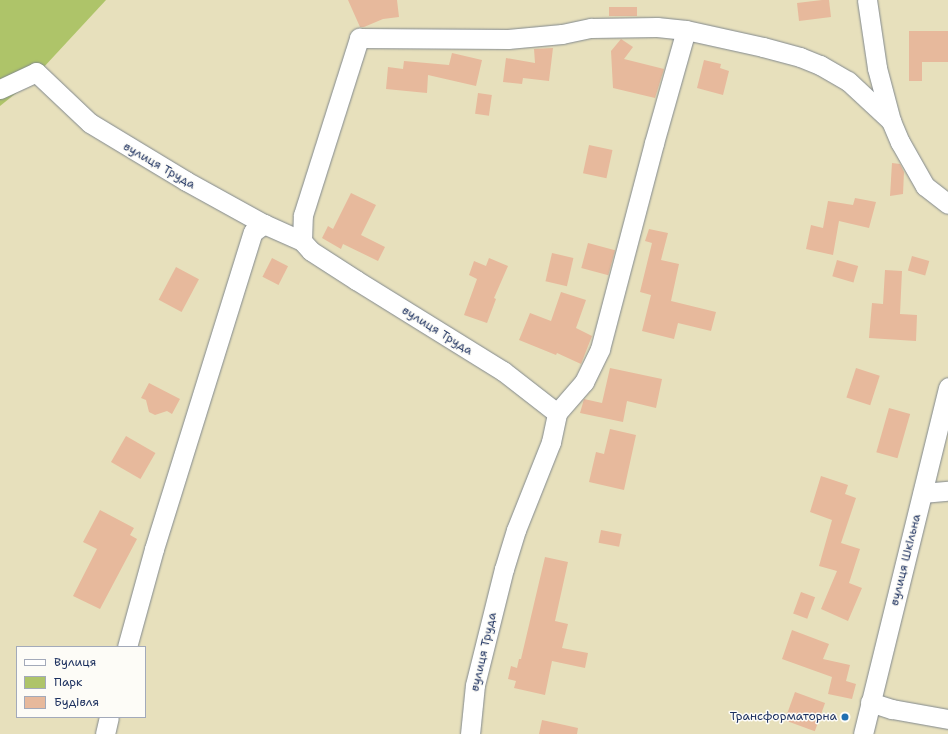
<!DOCTYPE html>
<meta charset="utf-8">
<style>
body{margin:0}
#map{position:relative;width:948px;height:734px;overflow:hidden;background:#e7e0bc;font-family:"Shantell Sans",sans-serif}
div>[style]{position:absolute}
.green>*{inset:0;background:#aec469}
.building>*{inset:0;background:#e7b99c;transform-origin:0 0}
.roads{filter:drop-shadow(0 0 1px #81888d) drop-shadow(0 0 1px #81888d)}
.minor>*{height:19px;margin:-9.5px;padding:0 9.5px;transform-origin:9.5px;border-radius:9.5px;background:#fff}
.dots>*{width:11px;height:11px;translate:-50% -50%;box-sizing:border-box;border:2px solid #fdfcf7;border-radius:50%}
span{translate:-50% -50%;white-space:nowrap;text-align:center;line-height:1.15;-webkit-text-stroke:3px #fdfcf7;paint-order:stroke}
.street-label{font-size:12px;color:#1b2f5e}
.poi-label{font-size:12px;color:#1b2f5e}
.right{translate:-100% -50%;text-align:right}
.legend{position:absolute;left:16px;top:646px;width:130px;height:72px;box-sizing:border-box;background:#fdfcf7;border:1px solid #a3aaba;margin:0;padding:5px 7px;list-style:none;font-size:12px;color:#1b2f5e}
.legend li{display:flex;align-items:center;gap:8px;height:20px}
.legend b{width:20px;border:1px solid #a3aaba}
</style>
<div id="map">
<div class="green">
<div style="clip-path:polygon(0 0,106px 0,30px 82px,0 106px)"></div>
</div>
<div class="building">
<div style="clip-path:polygon(348px 0,397px 0,399px 17px,383px 19px,364px 27px,360px 27px)"></div>
<div style="clip-path:polygon(822px 0,829px 0,831px 17px,799px 21px,797px 3px)"></div>
<div style="left:637px;top:7px;width:9px;height:28px;rotate:90deg"></div>
<div style="clip-path:polygon(909px 31px,948px 31px,948px 62px,922px 62px,922px 81px,909px 81px)"></div>
<div style="clip-path:polygon(621px 39px,633px 47px,624px 59px,664px 69px,655px 98px,613px 88px,611px 51px)"></div>
<div style="clip-path:polygon(553px 48px,549px 81px,523px 78px,522px 84px,503px 82px,506px 58px,535px 63px,534px 49px)"></div>
<div style="clip-path:polygon(452px 53px,482px 60px,476px 86px,428px 75px,427px 93px,386px 89px,388px 67px,403px 69px,404px 61px,449px 65px)"></div>
<div style="clip-path:polygon(704px 60px,721px 64px,720px 68px,729px 71px,723px 95px,697px 88px)"></div>
<div style="left:478px;top:93px;width:14px;height:21px;rotate:8deg"></div>
<div style="left:589px;top:145px;width:24px;height:29px;rotate:12deg"></div>
<div style="clip-path:polygon(892px 163px,900px 164px,904px 172px,903px 194px,890px 196px)"></div>
<div style="clip-path:polygon(351px 193px,376px 205px,361px 235px,385px 247px,378px 261px,343px 244px,341px 249px,322px 238px,328px 226px,333px 229px)"></div>
<div style="clip-path:polygon(855px 198px,876px 202px,869px 228px,839px 221px,833px 255px,806px 249px,811px 225px,823px 228px,828px 201px,853px 205px)"></div>
<div style="clip-path:polygon(649px 229px,668px 233px,661px 260px,679px 264px,671px 301px,716px 312px,711px 331px,678px 323px,674px 339px,642px 331px,651px 295px,640px 292px,652px 243px,645px 241px)"></div>
<div style="left:588px;top:243px;width:28px;height:26px;rotate:15deg"></div>
<div style="left:552px;top:253px;width:22px;height:29px;rotate:13deg"></div>
<div style="left:912px;top:256px;width:18px;height:15px;rotate:16deg"></div>
<div style="left:272px;top:258px;width:18px;height:21px;rotate:27deg"></div>
<div style="clip-path:polygon(489px 258px,508px 266px,494px 298px,496px 299px,487px 323px,464px 315px,477px 279px,469px 275px,474px 261px,486px 266px)"></div>
<div style="left:837px;top:260px;width:22px;height:17px;rotate:16deg"></div>
<div style="left:176px;top:267px;width:26px;height:37px;rotate:28deg"></div>
<div style="clip-path:polygon(885px 270px,902px 271px,900px 314px,917px 315px,916px 341px,869px 338px,872px 303px,883px 304px)"></div>
<div style="clip-path:polygon(561px 292px,586px 300px,576px 328px,592px 336px,581px 364px,557px 353px,556px 355px,519px 340px,530px 313px,551px 321px)"></div>
<div style="clip-path:polygon(610px 368px,662px 379px,656px 408px,627px 401px,623px 422px,580px 413px,584px 399px,602px 403px)"></div>
<div style="left:856px;top:368px;width:25px;height:31px;rotate:18deg"></div>
<div style="clip-path:polygon(149px 383px,180px 399px,172px 414px,167px 411px,155px 415px,149px 412px,146px 400px,141px 398px)"></div>
<div style="left:889px;top:408px;width:22px;height:46px;rotate:16deg"></div>
<div style="clip-path:polygon(610px 429px,636px 435px,624px 490px,589px 482px,596px 452px,604px 454px)"></div>
<div style="left:126px;top:436px;width:34px;height:30px;rotate:30deg"></div>
<div style="clip-path:polygon(821px 476px,848px 485px,845px 494px,856px 498px,841px 543px,860px 549px,849px 583px,862px 588px,848px 621px,821px 609px,837px 571px,819px 566px,832px 520px,810px 512px)"></div>
<div style="clip-path:polygon(100px 510px,134px 528px,130px 535px,137px 539px,100px 609px,73px 596px,97px 549px,83px 542px)"></div>
<div style="left:601px;top:530px;width:21px;height:13px;rotate:11deg"></div>
<div style="clip-path:polygon(545px 557px,568px 562px,555px 621px,568px 624px,562px 648px,588px 653px,585px 668px,552px 661px,545px 695px,514px 688px,516px 681px,508px 679px,511px 666px,517px 668px,519px 659px,521px 659px)"></div>
<div style="left:801px;top:592px;width:15px;height:23px;rotate:20deg"></div>
<div style="clip-path:polygon(792px 630px,829px 644px,823px 659px,850px 665px,846px 681px,856px 684px,852px 699px,828px 694px,832px 677px,782px 659px)"></div>
<div style="left:795px;top:692px;width:32px;height:30px;rotate:20deg"></div>
<div style="clip-path:polygon(542px 720px,578px 728px,577px 734px,539px 734px)"></div>
</div>
<div class="roads">
<div class="minor">
<div style="left:867px;top:0;width:69px;rotate:81.6deg"></div>
<div style="left:877px;top:68px;width:55px;rotate:75.2deg"></div>
<div style="left:891px;top:121px;width:23px;rotate:67deg"></div>
<div style="left:900px;top:142px;width:51px;rotate:60.4deg"></div>
<div style="left:925px;top:186px;width:29px;rotate:38deg"></div>
<div style="left:0;top:89px;width:40px;rotate:-25deg"></div>
<div style="left:36px;top:72px;width:74px;rotate:43.4deg"></div>
<div style="left:90px;top:123px;width:112px;rotate:31.1deg"></div>
<div style="left:186px;top:181px;width:89px;rotate:28.9deg"></div>
<div style="left:264px;top:224px;width:42px;rotate:24.1deg"></div>
<div style="left:302px;top:241px;width:13px;rotate:48deg"></div>
<div style="left:311px;top:251px;width:54px;rotate:32.8deg"></div>
<div style="left:356px;top:280px;width:173px;rotate:31.8deg"></div>
<div style="left:503px;top:371px;width:68px;rotate:37.9deg"></div>
<div style="left:302px;top:241px;width:26px;rotate:-88deg"></div>
<div style="left:303px;top:215px;width:186px;rotate:-72.4deg"></div>
<div style="left:359px;top:38px;width:149px;rotate:0.4deg"></div>
<div style="left:508px;top:39px;width:54px;rotate:-5.3deg"></div>
<div style="left:562px;top:34px;width:30px;rotate:-12deg"></div>
<div style="left:591px;top:28px;width:66px;rotate:-0.9deg"></div>
<div style="left:657px;top:27px;width:29px;rotate:6deg"></div>
<div style="left:686px;top:30px;width:79px;rotate:12.4deg"></div>
<div style="left:763px;top:47px;width:38px;rotate:15deg"></div>
<div style="left:800px;top:57px;width:22px;rotate:22deg"></div>
<div style="left:820px;top:65px;width:32px;rotate:30deg"></div>
<div style="left:848px;top:81px;width:59px;rotate:42.9deg"></div>
<div style="left:557px;top:413px;width:41px;rotate:-48.9deg"></div>
<div style="left:584px;top:382px;width:37px;rotate:-64deg"></div>
<div style="left:600px;top:349px;width:213px;rotate:-75.3deg"></div>
<div style="left:654px;top:143px;width:117px;rotate:-74.2deg"></div>
<div style="left:923px;top:493px;width:25px;rotate:-5deg"></div>
<div style="left:127px;top:647px;width:102px;rotate:-74.6deg"></div>
<div style="left:154px;top:549px;width:332px;rotate:-72.7deg"></div>
<div style="left:253px;top:232px;width:14px;rotate:-36deg"></div>
<div style="left:870px;top:702px;width:23px;rotate:18deg"></div>
<div style="left:892px;top:709px;width:57px;rotate:10.1deg"></div>
<div style="left:105px;top:734px;width:17px;rotate:-77deg"></div>
<div style="left:470px;top:734px;width:49px;rotate:-84.2deg"></div>
<div style="left:475px;top:685px;width:120px;rotate:-76deg"></div>
<div style="left:504px;top:569px;width:41px;rotate:-72.9deg"></div>
<div style="left:516px;top:530px;width:95px;rotate:-68.3deg"></div>
<div style="left:551px;top:442px;width:30px;rotate:-78deg"></div>
<div style="left:863px;top:734px;width:357px;rotate:-76.2deg"></div>
</div>
</div>
<div class="dots">
<div style="left:845px;top:717px;background:#1f6fb2"></div>
</div>
<div class="street-label">
<span style="left:159px;top:166px;rotate:30deg">вулиця Труда</span>
<span style="left:437px;top:331px;rotate:32deg">вулиця Труда</span>
<span style="left:906px;top:560px;rotate:-76deg">вулиця Шкільна</span>
<span style="left:484px;top:652px;rotate:-77deg">вулиця Труда</span>
</div>
<div class="poi-label">
<span class="right" style="left:837px;top:717px">Трансформаторна</span>
</div>
<ul class="legend">
<li><b style="height:5px;background:#fff"></b>Вулиця</li>
<li><b style="height:11px;background:#aec469"></b>Парк</li>
<li><b style="height:11px;background:#e7b99c"></b>Будівля</li>
</ul>
</div>
